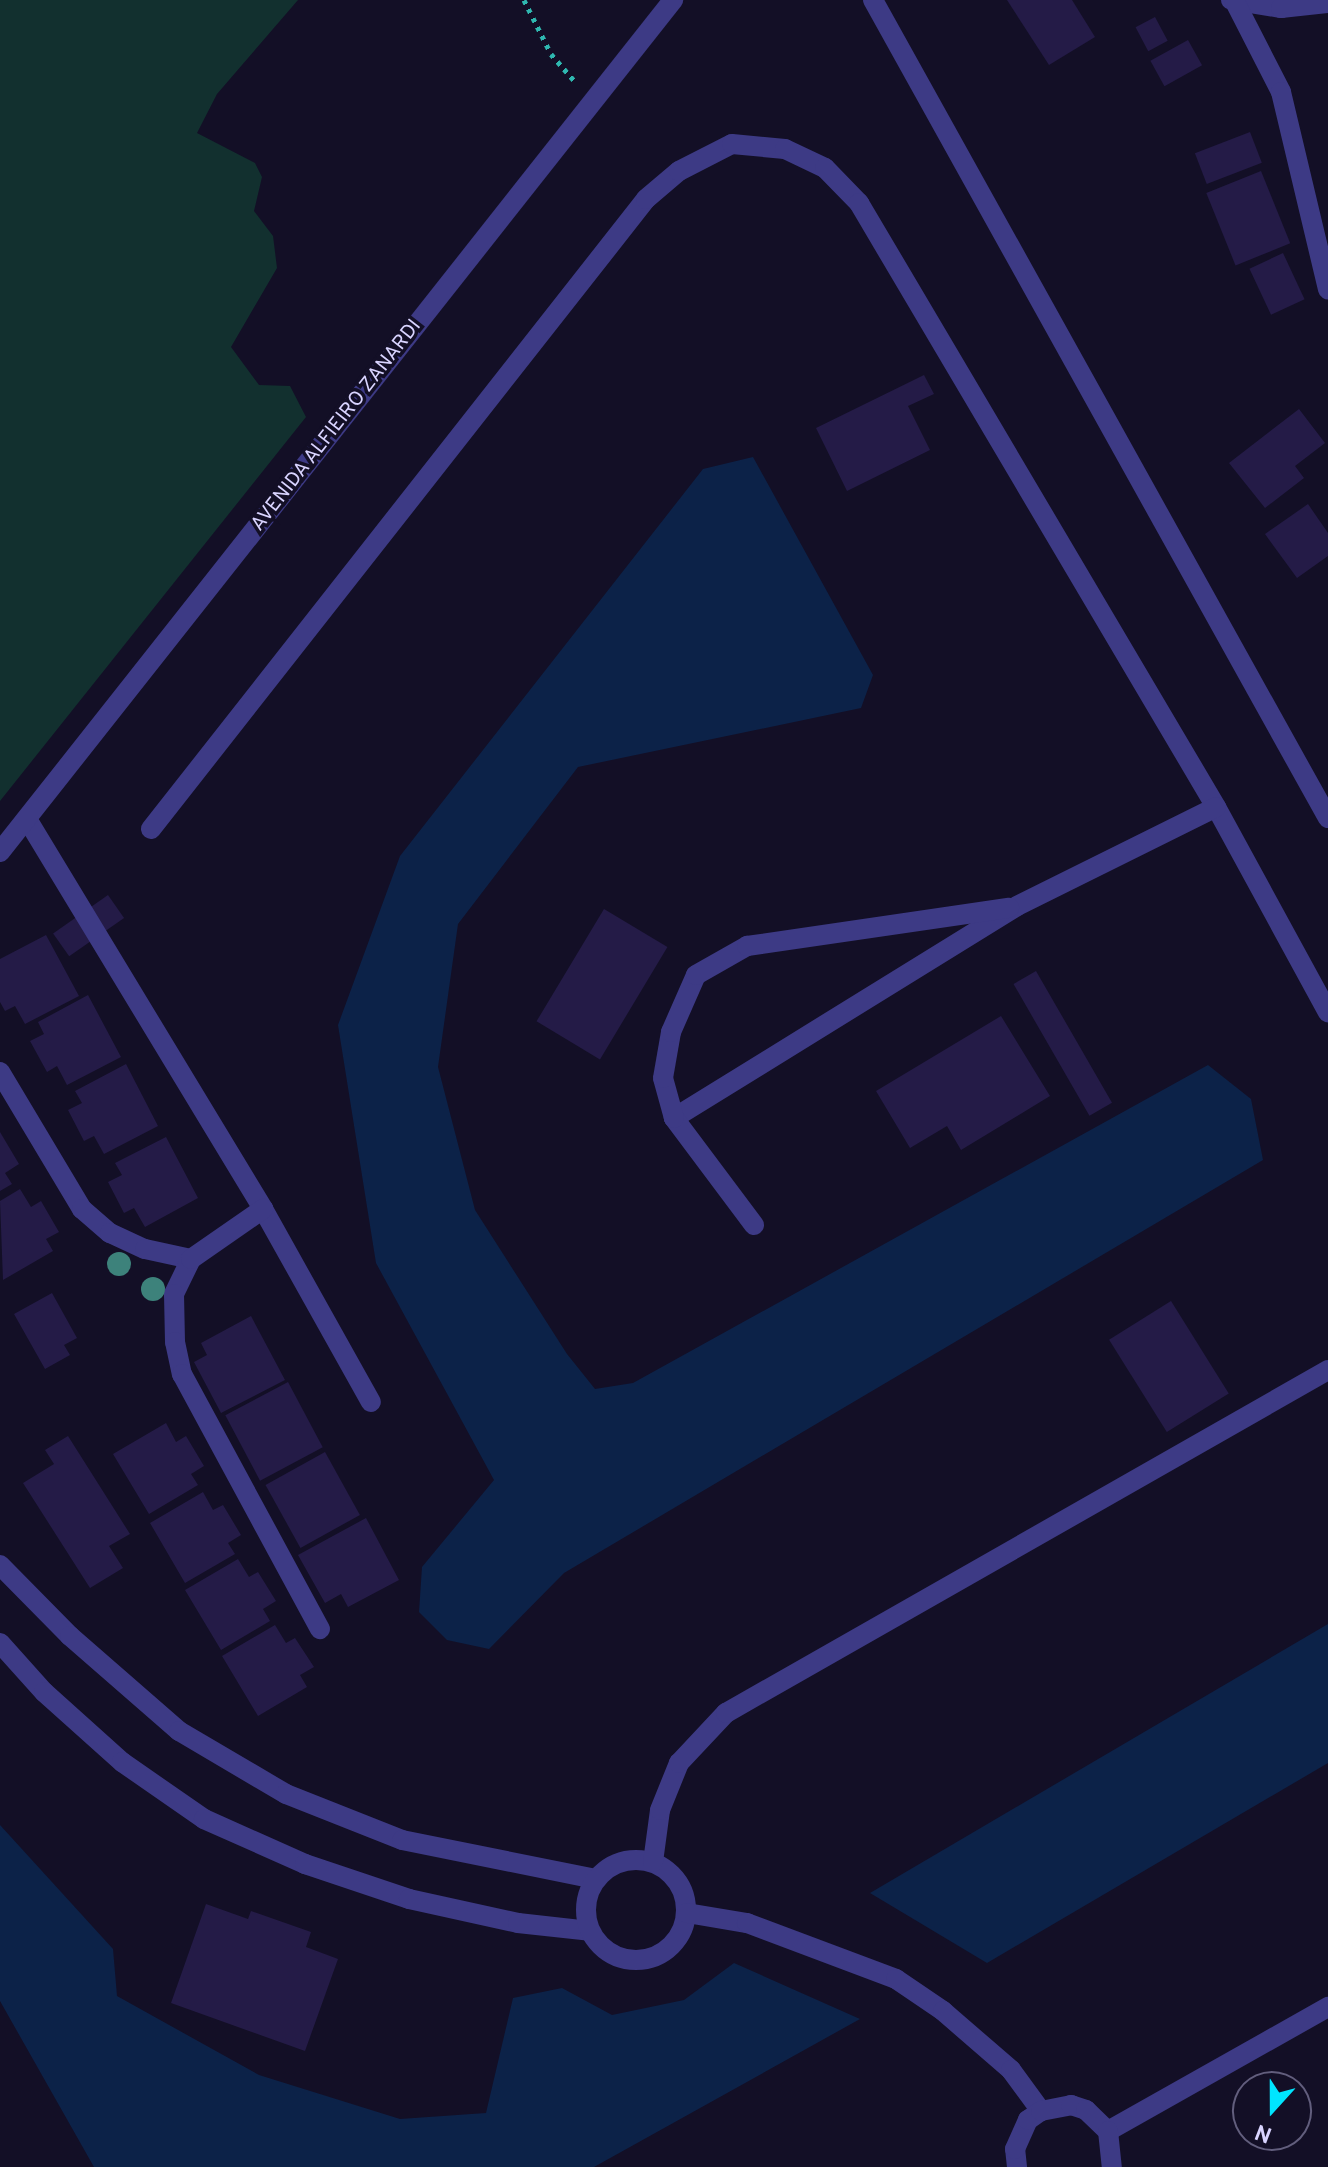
<!DOCTYPE html>
<style>
body{margin:0}
#map{position:relative;width:1328px;height:2167px;overflow:hidden;background:#130f26;font-family:Overpass,sans-serif}
div>[style]{position:absolute}
.green>*{inset:0;background:#12302f}
.water>*{inset:0;background:#0c2248}
.building>*{inset:0;background:#241b47;transform-origin:0 0}
.path>*{height:5px;margin-top:-2.5px;transform-origin:0;background:repeating-linear-gradient(90deg,#2fb8b0 0 4px,transparent 0 10px)}
.minor>*{height:20px;margin:-10px;padding:0 10px;transform-origin:10px;border-radius:10px;background:#3d3a85}
.minor>.ring{margin:-10px;padding:0;box-sizing:content-box;background:none;border:20px solid #3d3a85;border-radius:50%}
.trees>*{width:24px;height:24px;margin:-12px;border-radius:50%;background:#3d827b}
span{translate:-50% -50%;white-space:nowrap;text-align:center;line-height:1.15;-webkit-text-stroke:7px #130f26;paint-order:stroke}
.street-label{font-size:20px;color:#d9d4ff}
.north{position:absolute;left:1232px;top:2071px;width:80px;height:80px;box-sizing:border-box;background:#130f26;border:2px solid #625e7d;border-radius:50%;rotate:201deg;font-size:22px;font-weight:700;line-height:32px;text-align:center;color:#d9d4ff}
.north::after{content:'';display:block;margin:auto;width:28px;height:36px;background:#00e5ff;clip-path:polygon(50% 0,100% 100%,50% 72%,0 100%)}
</style>
<div id="map">
<div class="green">
<div style="clip-path:polygon(0 0,298px 0,217px 94px,197px 133px,255px 163px,262px 177px,254px 211px,273px 236px,277px 268px,231px 347px,259px 385px,290px 386px,306px 417px,0 801px)"></div>
</div>
<div class="water">
<div style="clip-path:polygon(753px 457px,873px 675px,861px 708px,578px 767px,458px 924px,438px 1067px,475px 1210px,567px 1354px,595px 1389px,633px 1383px,1208px 1065px,1251px 1099px,1263px 1160px,564px 1573px,489px 1649px,447px 1640px,419px 1612px,422px 1567px,494px 1480px,376px 1263px,338px 1025px,400px 856px,703px 469px)"></div>
<div style="clip-path:polygon(1328px 1624px,1328px 1763px,987px 1963px,870px 1893px)"></div>
<div style="clip-path:polygon(0 1825px,113px 1949px,117px 1996px,259px 2075px,400px 2119px,486px 2113px,513px 1998px,562px 1988px,612px 2015px,684px 2000px,734px 1963px,860px 2019px,594px 2167px,94px 2167px,0 2001px)"></div>
</div>
<div class="building">
<div style="clip-path:polygon(1007px 0,1072px 0,1095px 37px,1049px 65px)"></div>
<div style="left:1155px;top:17px;width:27px;height:22px;rotate:62deg"></div>
<div style="left:1188px;top:40px;width:29px;height:43px;rotate:61deg"></div>
<div style="left:1250px;top:132px;width:33px;height:59px;rotate:69deg"></div>
<div style="left:1261px;top:171px;width:78px;height:59px;rotate:68deg"></div>
<div style="left:1283px;top:253px;width:51px;height:37px;rotate:65deg"></div>
<div style="clip-path:polygon(924px 375px,934px 394px,908px 406px,930px 450px,847px 491px,816px 428px)"></div>
<div style="clip-path:polygon(1299px 409px,1325px 443px,1295px 466px,1304px 478px,1265px 508px,1229px 463px)"></div>
<div style="clip-path:polygon(1308px 504px,1328px 533px,1328px 556px,1297px 578px,1265px 534px)"></div>
<div style="left:108px;top:895px;width:28px;height:67px;rotate:55deg"></div>
<div style="left:604px;top:909px;width:74px;height:131px;rotate:31deg"></div>
<div style="clip-path:polygon(46px 935px,79px 996px,25px 1024px,15px 1006px,5px 1011px,0 1002px,0 959px)"></div>
<div style="left:1036px;top:971px;width:152px;height:26px;rotate:60deg"></div>
<div style="clip-path:polygon(88px 995px,121px 1057px,67px 1085px,57px 1066px,47px 1072px,30px 1041px,44px 1034px,38px 1022px)"></div>
<div style="clip-path:polygon(1001px 1016px,1050px 1096px,961px 1150px,947px 1126px,910px 1148px,876px 1091px)"></div>
<div style="clip-path:polygon(126px 1064px,158px 1126px,104px 1154px,94px 1136px,84px 1141px,68px 1110px,82px 1103px,75px 1091px)"></div>
<div style="clip-path:polygon(0 1132px,19px 1164px,5px 1173px,12px 1184px,0 1191px)"></div>
<div style="clip-path:polygon(166px 1137px,198px 1198px,145px 1227px,134px 1208px,124px 1213px,108px 1182px,122px 1175px,115px 1163px)"></div>
<div style="clip-path:polygon(20px 1189px,31px 1207px,41px 1201px,59px 1232px,46px 1239px,53px 1251px,3px 1280px,0 1201px)"></div>
<div style="clip-path:polygon(52px 1293px,77px 1338px,64px 1345px,70px 1355px,45px 1369px,14px 1314px)"></div>
<div style="left:1171px;top:1301px;width:109px;height:73px;rotate:58deg"></div>
<div style="clip-path:polygon(251px 1316px,285px 1380px,221px 1413px,194px 1362px,207px 1355px,201px 1343px)"></div>
<div style="left:288px;top:1382px;width:74px;height:71px;rotate:62deg"></div>
<div style="clip-path:polygon(166px 1423px,176px 1442px,186px 1436px,204px 1466px,191px 1474px,198px 1485px,149px 1514px,113px 1454px)"></div>
<div style="clip-path:polygon(68px 1436px,130px 1534px,109px 1546px,123px 1568px,90px 1588px,23px 1483px,54px 1464px,45px 1450px)"></div>
<div style="left:325px;top:1452px;width:72px;height:68px;rotate:61deg"></div>
<div style="clip-path:polygon(203px 1492px,213px 1510px,223px 1505px,241px 1535px,228px 1543px,235px 1554px,185px 1583px,150px 1523px)"></div>
<div style="clip-path:polygon(366px 1518px,399px 1580px,348px 1607px,341px 1594px,325px 1603px,298px 1555px)"></div>
<div style="clip-path:polygon(238px 1559px,249px 1577px,258px 1572px,276px 1601px,263px 1609px,270px 1621px,221px 1650px,185px 1590px)"></div>
<div style="clip-path:polygon(275px 1625px,286px 1643px,295px 1638px,314px 1667px,300px 1675px,307px 1687px,258px 1716px,222px 1656px)"></div>
<div style="clip-path:polygon(206px 1904px,248px 1919px,251px 1911px,311px 1932px,306px 1947px,338px 1959px,305px 2051px,171px 2003px)"></div>
</div>
<div class="path">
<div style="left:524px;top:0;width:60px;rotate:63.4deg"></div>
<div style="left:551px;top:54px;width:37px;rotate:49deg"></div>
</div>
<div class="minor">
<div style="left:873px;top:0;width:936px;rotate:60.92deg"></div>
<div style="left:1231px;top:0;width:51px;rotate:9.1deg"></div>
<div style="left:1281px;top:8px;width:47px;rotate:-6.1deg"></div>
<div style="left:1235px;top:2px;width:101px;rotate:62.9deg"></div>
<div style="left:1281px;top:92px;width:203px;rotate:76.6deg"></div>
<div style="left:27px;top:819px;width:456px;rotate:58.8deg"></div>
<div style="left:263px;top:1209px;width:221px;rotate:60.8deg"></div>
<div style="left:151px;top:829px;width:801px;rotate:-51.84deg"></div>
<div style="left:646px;top:199px;width:43px;rotate:-40.3deg"></div>
<div style="left:679px;top:171px;width:59px;rotate:-27deg"></div>
<div style="left:732px;top:144px;width:53px;rotate:5.4deg"></div>
<div style="left:785px;top:149px;width:44px;rotate:25.4deg"></div>
<div style="left:825px;top:168px;width:49px;rotate:45.8deg"></div>
<div style="left:859px;top:203px;width:702px;rotate:59.41deg"></div>
<div style="left:1216px;top:807px;width:234px;rotate:61.4deg"></div>
<div style="left:0;top:852px;width:1086px;rotate:-51.69deg"></div>
<div style="left:0;top:1072px;width:160px;rotate:59.1deg"></div>
<div style="left:82px;top:1209px;width:37px;rotate:41deg"></div>
<div style="left:110px;top:1233px;width:38px;rotate:25deg"></div>
<div style="left:145px;top:1249px;width:47px;rotate:12.3deg"></div>
<div style="left:191px;top:1259px;width:39px;rotate:116deg"></div>
<div style="left:174px;top:1294px;width:48px;rotate:88.8deg"></div>
<div style="left:175px;top:1342px;width:33px;rotate:78deg"></div>
<div style="left:182px;top:1374px;width:290px;rotate:61.6deg"></div>
<div style="left:674px;top:1118px;width:403px;rotate:-31.7deg"></div>
<div style="left:1017px;top:906px;width:222px;rotate:-26.4deg"></div>
<div style="left:754px;top:1225px;width:134px;rotate:-126.8deg"></div>
<div style="left:674px;top:1118px;width:41px;rotate:-105.4deg"></div>
<div style="left:663px;top:1078px;width:47px;rotate:-80.1deg"></div>
<div style="left:671px;top:1032px;width:62px;rotate:-66.3deg"></div>
<div style="left:696px;top:975px;width:59px;rotate:-29.6deg"></div>
<div style="left:747px;top:946px;width:265px;rotate:-8.3deg"></div>
<div style="left:191px;top:1259px;width:88px;rotate:-34.8deg"></div>
<div style="left:0;top:1565px;width:100px;rotate:45.4deg"></div>
<div style="left:70px;top:1636px;width:145px;rotate:41.1deg"></div>
<div style="left:179px;top:1731px;width:124px;rotate:30.5deg"></div>
<div style="left:286px;top:1794px;width:125px;rotate:21.6deg"></div>
<div style="left:402px;top:1840px;width:198px;rotate:11.4deg"></div>
<div style="left:0;top:1643px;width:66px;rotate:48.1deg"></div>
<div style="left:44px;top:1692px;width:105px;rotate:41.9deg"></div>
<div style="left:122px;top:1762px;width:100px;rotate:34.8deg"></div>
<div style="left:204px;top:1819px;width:111px;rotate:24deg"></div>
<div style="left:305px;top:1864px;width:110px;rotate:18.6deg"></div>
<div style="left:409px;top:1899px;width:112px;rotate:12.4deg"></div>
<div style="left:518px;top:1923px;width:72px;rotate:6.3deg"></div>
<div class="ring" style="left:586px;top:1860px;width:80px;height:80px"></div>
<div style="left:653px;top:1862px;width:52px;rotate:-82.3deg"></div>
<div style="left:660px;top:1810px;width:51px;rotate:-68deg"></div>
<div style="left:679px;top:1763px;width:69px;rotate:-46.8deg"></div>
<div style="left:726px;top:1713px;width:693px;rotate:-29.67deg"></div>
<div style="left:687px;top:1913px;width:61px;rotate:9.5deg"></div>
<div style="left:747px;top:1923px;width:159px;rotate:20.6deg"></div>
<div style="left:896px;top:1979px;width:57px;rotate:34.2deg"></div>
<div style="left:943px;top:2011px;width:90px;rotate:40.9deg"></div>
<div style="left:1011px;top:2070px;width:51px;rotate:53.8deg"></div>
<div style="left:1108px;top:2131px;width:253px;rotate:-29.4deg"></div>
<div style="left:1017px;top:2167px;width:18px;rotate:-96deg"></div>
<div style="left:1015px;top:2149px;width:32px;rotate:-66deg"></div>
<div style="left:1028px;top:2120px;width:16px;rotate:-35deg"></div>
<div style="left:1041px;top:2111px;width:31px;rotate:-11deg"></div>
<div style="left:1071px;top:2105px;width:16px;rotate:18deg"></div>
<div style="left:1086px;top:2110px;width:30px;rotate:44deg"></div>
<div style="left:1108px;top:2131px;width:36px;rotate:84deg"></div>
</div>
<div class="trees">
<div style="left:119px;top:1264px"></div>
<div style="left:153px;top:1289px"></div>
</div>
<div class="street-label">
<span style="left:337px;top:426px;rotate:-52deg">AVENIDA ALFIEIRO ZANARDI</span>
</div>
<div class="north">N</div>
</div>
